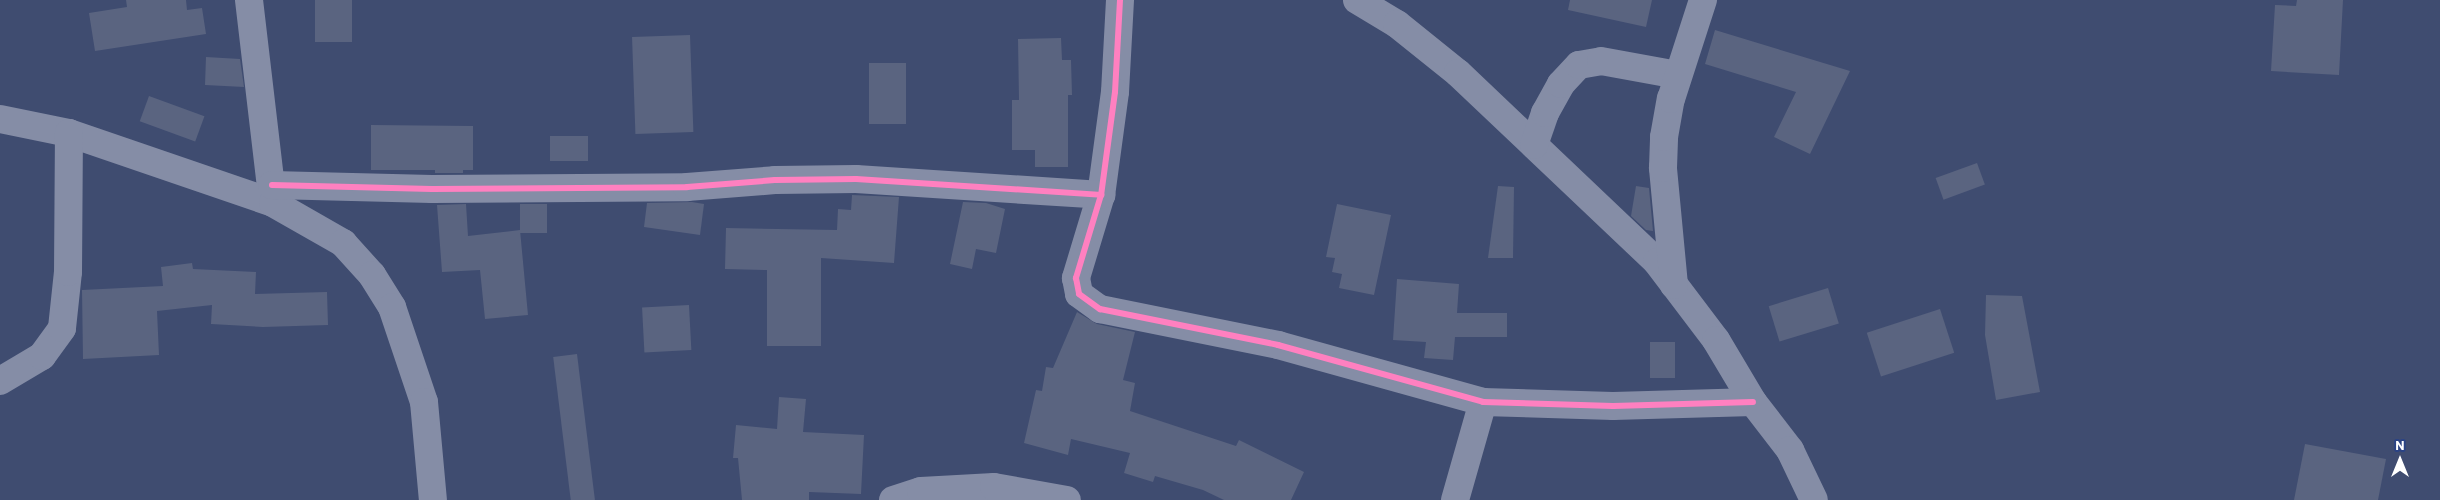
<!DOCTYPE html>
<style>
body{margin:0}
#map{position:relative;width:2440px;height:500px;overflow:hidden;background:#3f4c70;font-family:Barlow,sans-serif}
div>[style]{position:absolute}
.building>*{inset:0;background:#5a6480;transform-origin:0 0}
.minor>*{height:28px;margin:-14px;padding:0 14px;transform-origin:14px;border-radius:14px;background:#858da6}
.cycleway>*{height:6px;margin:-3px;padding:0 3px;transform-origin:3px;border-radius:3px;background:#ff80c0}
span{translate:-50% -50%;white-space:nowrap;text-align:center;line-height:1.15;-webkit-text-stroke:4px #2b4384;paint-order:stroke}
.north{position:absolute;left:2375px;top:435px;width:50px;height:50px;-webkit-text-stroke:4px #2b4384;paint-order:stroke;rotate:0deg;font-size:14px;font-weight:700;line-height:20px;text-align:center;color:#fff}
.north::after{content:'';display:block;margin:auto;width:18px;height:22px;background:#fff;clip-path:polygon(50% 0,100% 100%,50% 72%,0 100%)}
</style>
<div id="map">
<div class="building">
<div style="clip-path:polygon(126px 0,186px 0,187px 10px,202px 8px,206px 34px,95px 51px,89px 13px,127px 7px)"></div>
<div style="left:315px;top:0;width:37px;height:42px"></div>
<div style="clip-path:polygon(1570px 0,1652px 0,1646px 27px,1568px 10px)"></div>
<div style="clip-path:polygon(2297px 0,2343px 0,2339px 75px,2271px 71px,2275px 5px,2296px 6px)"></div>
<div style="clip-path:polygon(1715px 30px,1850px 71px,1810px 154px,1774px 137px,1796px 92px,1705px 64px)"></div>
<div style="left:690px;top:35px;width:97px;height:58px;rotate:88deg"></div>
<div style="clip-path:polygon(1061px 38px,1062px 60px,1071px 60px,1072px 95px,1068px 95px,1068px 167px,1035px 167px,1035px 150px,1012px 150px,1012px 100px,1019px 100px,1018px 39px)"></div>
<div style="clip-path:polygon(206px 57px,240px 59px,244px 87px,205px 85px)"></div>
<div style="left:869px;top:63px;width:37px;height:61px"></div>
<div style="left:149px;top:96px;width:59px;height:27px;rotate:20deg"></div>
<div style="clip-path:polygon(371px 125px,473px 126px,473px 170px,463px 170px,463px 173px,435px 173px,435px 170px,371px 170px)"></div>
<div style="left:550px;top:136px;width:38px;height:25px"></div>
<div style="left:1977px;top:163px;width:23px;height:44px;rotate:70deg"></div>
<div style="clip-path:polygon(1498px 186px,1514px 187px,1513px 258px,1488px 258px)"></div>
<div style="clip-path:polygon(1636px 186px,1649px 188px,1653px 231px,1646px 230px,1631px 216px)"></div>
<div style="clip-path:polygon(852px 195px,899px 197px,894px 263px,821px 258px,821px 346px,767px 346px,767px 270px,725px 269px,726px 228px,837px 230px,838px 209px,851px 210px)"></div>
<div style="clip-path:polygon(692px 202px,704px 204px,700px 235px,644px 227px,647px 203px)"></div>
<div style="clip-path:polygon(963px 202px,986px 203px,1005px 209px,996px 253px,976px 249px,972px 269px,950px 264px)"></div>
<div style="clip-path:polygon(466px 204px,468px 236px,520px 230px,528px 315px,485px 319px,480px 270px,442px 272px,437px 205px)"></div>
<div style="left:520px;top:204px;width:27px;height:29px"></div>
<div style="clip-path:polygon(1337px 204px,1391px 215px,1374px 295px,1339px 288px,1342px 274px,1332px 272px,1335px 258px,1326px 257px)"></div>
<div style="clip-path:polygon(192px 263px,193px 269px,256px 272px,255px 294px,327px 292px,328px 325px,263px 327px,211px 324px,212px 305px,157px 311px,159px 355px,83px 359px,82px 290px,163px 286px,161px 267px)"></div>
<div style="clip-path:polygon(1397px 279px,1459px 284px,1457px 313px,1507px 313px,1507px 337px,1455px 337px,1453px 360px,1424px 358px,1426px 342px,1393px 340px)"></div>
<div style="left:1828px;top:288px;width:37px;height:62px;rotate:73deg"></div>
<div style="clip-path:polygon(1986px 295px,2022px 296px,2040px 392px,1996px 400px,1985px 335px)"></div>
<div style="left:689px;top:305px;width:45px;height:47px;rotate:87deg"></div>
<div style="left:1940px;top:309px;width:46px;height:77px;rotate:72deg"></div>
<div style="clip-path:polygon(1077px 312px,1097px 324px,1135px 332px,1123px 380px,1135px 383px,1130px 411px,1236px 446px,1239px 440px,1304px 472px,1291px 500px,1224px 500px,1203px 490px,1155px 476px,1153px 482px,1124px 473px,1130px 453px,1071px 439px,1068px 455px,1024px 443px,1036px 390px,1042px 391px,1046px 367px,1053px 368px)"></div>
<div style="left:1650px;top:342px;width:25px;height:36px"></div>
<div style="left:577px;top:354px;width:147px;height:24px;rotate:83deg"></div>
<div style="clip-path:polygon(779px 397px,806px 399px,803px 432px,864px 435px,861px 494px,809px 492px,809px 500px,742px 500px,738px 458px,733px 458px,736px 425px,777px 429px)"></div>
<div style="clip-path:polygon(2305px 444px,2386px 459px,2378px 500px,2294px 500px)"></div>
</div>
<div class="minor">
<div style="left:249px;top:0;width:204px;rotate:83.3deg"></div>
<div style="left:1120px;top:0;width:92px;rotate:93.1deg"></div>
<div style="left:1115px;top:92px;width:104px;rotate:97.7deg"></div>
<div style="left:1101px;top:195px;width:87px;rotate:106.8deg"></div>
<div style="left:1076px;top:278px;width:16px;rotate:79deg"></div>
<div style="left:1079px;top:294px;width:26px;rotate:36deg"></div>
<div style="left:1100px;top:309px;width:182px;rotate:11.4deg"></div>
<div style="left:1278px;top:345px;width:213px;rotate:15.5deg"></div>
<div style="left:1483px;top:402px;width:130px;rotate:1.8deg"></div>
<div style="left:1613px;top:406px;width:140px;rotate:-1.6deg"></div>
<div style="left:1357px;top:0;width:47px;rotate:31deg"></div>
<div style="left:1397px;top:24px;width:78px;rotate:38.8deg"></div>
<div style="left:1458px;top:73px;width:274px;rotate:43.5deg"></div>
<div style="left:1657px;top:262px;width:98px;rotate:52.9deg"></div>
<div style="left:1716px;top:340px;width:72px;rotate:59.2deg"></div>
<div style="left:1753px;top:402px;width:61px;rotate:52.4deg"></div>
<div style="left:1790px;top:450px;width:55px;rotate:64.4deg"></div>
<div style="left:0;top:119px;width:70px;rotate:11.5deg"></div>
<div style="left:69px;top:133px;width:216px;rotate:18.9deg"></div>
<div style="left:273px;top:203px;width:81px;rotate:29.7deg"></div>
<div style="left:343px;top:243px;width:43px;rotate:47.8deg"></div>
<div style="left:372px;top:275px;width:38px;rotate:58deg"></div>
<div style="left:392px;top:307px;width:100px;rotate:71.4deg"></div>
<div style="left:424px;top:402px;width:98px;rotate:84.8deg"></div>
<div style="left:1534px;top:145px;width:34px;rotate:-71deg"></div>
<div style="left:1545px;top:113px;width:33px;rotate:-61deg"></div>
<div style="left:1561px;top:84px;width:26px;rotate:-47deg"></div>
<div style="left:1579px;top:65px;width:22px;rotate:-10deg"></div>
<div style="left:1601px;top:61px;width:78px;rotate:10.3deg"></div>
<div style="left:272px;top:185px;width:160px;rotate:1.4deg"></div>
<div style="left:432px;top:189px;width:255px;rotate:-0.4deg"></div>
<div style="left:687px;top:187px;width:88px;rotate:-4.5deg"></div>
<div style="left:775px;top:180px;width:81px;rotate:-0.7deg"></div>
<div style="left:856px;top:179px;width:246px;rotate:3.7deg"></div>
<div style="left:1674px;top:285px;width:118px;rotate:-95.4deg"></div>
<div style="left:1663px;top:168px;width:31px;rotate:-88deg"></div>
<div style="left:1664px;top:137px;width:39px;rotate:-80deg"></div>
<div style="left:1671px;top:99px;width:104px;rotate:-72.1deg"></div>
<div style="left:0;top:381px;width:49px;rotate:-30.8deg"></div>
<div style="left:42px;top:356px;width:34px;rotate:-54deg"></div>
<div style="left:62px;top:328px;width:56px;rotate:-83.9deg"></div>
<div style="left:68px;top:272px;width:139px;rotate:-89.6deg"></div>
<div style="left:893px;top:500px;width:29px;rotate:-18deg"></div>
<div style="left:921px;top:491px;width:73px;rotate:-3.1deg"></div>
<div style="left:994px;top:487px;width:74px;rotate:10.1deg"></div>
<div style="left:1455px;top:500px;width:102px;rotate:-74.1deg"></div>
</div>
<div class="cycleway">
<div style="left:1120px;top:0;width:92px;rotate:93.1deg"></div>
<div style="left:1115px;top:92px;width:104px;rotate:97.7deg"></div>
<div style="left:1101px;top:195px;width:87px;rotate:106.8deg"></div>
<div style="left:1076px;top:278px;width:16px;rotate:79deg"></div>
<div style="left:1079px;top:294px;width:26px;rotate:36deg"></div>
<div style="left:1100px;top:309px;width:182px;rotate:11.4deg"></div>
<div style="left:1278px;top:345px;width:213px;rotate:15.5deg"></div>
<div style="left:1483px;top:402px;width:130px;rotate:1.8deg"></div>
<div style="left:1613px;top:406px;width:140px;rotate:-1.6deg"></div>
<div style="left:272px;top:185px;width:160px;rotate:1.4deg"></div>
<div style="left:432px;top:189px;width:255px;rotate:-0.4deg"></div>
<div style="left:687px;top:187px;width:88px;rotate:-4.5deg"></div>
<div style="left:775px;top:180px;width:81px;rotate:-0.7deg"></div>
<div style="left:856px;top:179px;width:246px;rotate:3.7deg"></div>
</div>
<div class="north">N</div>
</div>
